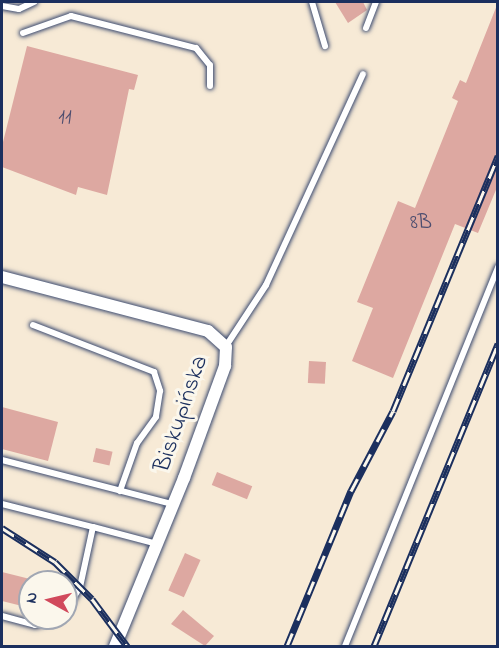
<!DOCTYPE html>
<meta charset="utf-8">
<style>
body{margin:0}
#map{position:relative;width:499px;height:648px;overflow:hidden;background:#f7ead6;font-family:"Indie Flower",sans-serif}
div>[style]{position:absolute}
.building>*{inset:0;background:#dda8a1;transform-origin:0 0}
.roads{filter:drop-shadow(0 0 2px #3c4b70) drop-shadow(0 0 2px #3c4b70)}
.lane>*{height:6px;margin:-3px;padding:0 3px;transform-origin:3px;border-radius:3px;background:#fff}
.street>*{height:12px;margin:-6px;padding:0 6px;transform-origin:6px;border-radius:6px;background:#fff}
.rail>*{height:7px;margin-top:-3.5px;transform-origin:0;background:repeating-linear-gradient(90deg,#fbf7ec 0 14px,#1b2f5e 0 28px);box-sizing:border-box;border-block:2px solid #1b2f5e}
span{translate:-50% -50%;white-space:nowrap;text-align:center;line-height:1.15;-webkit-text-stroke:6px #fbf7ec;paint-order:stroke}
.number-label{font-size:21px;color:#4c4d6f}
.number-label span{-webkit-text-stroke-width:0}
.street-label{font-size:24px;color:#1b2f5e}
.frame{position:absolute;inset:0;border:3px solid #1b2f5e;pointer-events:none}
.north{position:absolute;left:18px;top:570px;width:60px;height:60px;box-sizing:border-box;background:#fbf7ec;border:2px solid #a1a7b3;border-radius:50%;rotate:278deg;font-size:16px;font-weight:700;line-height:24px;text-align:center;color:#1b2f5e}
.north::after{content:'';display:block;margin:auto;width:21px;height:27px;background:#d1495b;clip-path:polygon(50% 0,100% 100%,50% 72%,0 100%)}
</style>
<div id="map">
<div class="building">
<div style="clip-path:polygon(335px 2px,363px 2px,367px 10px,348px 23px)"></div>
<div style="clip-path:polygon(497px 5px,498px 185px,478px 233px,455px 224px,393px 378px,352px 361px,373px 308px,357px 302px,398px 201px,415px 208px,458px 101px,452px 98px,460px 80px,466px 83px)"></div>
<div style="clip-path:polygon(27px 46px,138px 75px,134px 90px,129px 89px,107px 195px,78px 187px,76px 195px,2px 167px,2px 146px)"></div>
<div style="left:309px;top:361px;width:17px;height:22px;rotate:3deg"></div>
<div style="clip-path:polygon(2px 407px,58px 422px,48px 461px,2px 449px)"></div>
<div style="left:96px;top:448px;width:17px;height:14px;rotate:13deg"></div>
<div style="left:217px;top:472px;width:38px;height:14px;rotate:22deg"></div>
<div style="left:185px;top:553px;width:17px;height:41px;rotate:24deg"></div>
<div style="clip-path:polygon(2px 572px,30px 579px,30px 608px,2px 601px)"></div>
<div style="clip-path:polygon(183px 610px,214px 636px,205px 646px,171px 624px)"></div>
</div>
<div class="roads">
<div class="lane">
<div style="left:312px;top:2px;width:46px;rotate:73.5deg"></div>
<div style="left:2px;top:6px;width:17px;rotate:10deg"></div>
<div style="left:19px;top:9px;width:17px;rotate:-25deg"></div>
<div style="left:366px;top:28px;width:28px;rotate:-69deg"></div>
<div style="left:23px;top:33px;width:51px;rotate:-19.5deg"></div>
<div style="left:71px;top:16px;width:129px;rotate:14.4deg"></div>
<div style="left:196px;top:48px;width:22px;rotate:51deg"></div>
<div style="left:210px;top:65px;width:21px;rotate:90deg"></div>
<div style="left:33px;top:325px;width:130px;rotate:21.2deg"></div>
<div style="left:154px;top:372px;width:20px;rotate:72deg"></div>
<div style="left:160px;top:391px;width:26px;rotate:99deg"></div>
<div style="left:156px;top:417px;width:32px;rotate:126deg"></div>
<div style="left:137px;top:443px;width:51px;rotate:109.5deg"></div>
<div style="left:226px;top:346px;width:73px;rotate:-56.7deg"></div>
<div style="left:266px;top:285px;width:232px;rotate:-65.3deg"></div>
<div style="left:2px;top:460px;width:176px;rotate:14.5deg"></div>
<div style="left:2px;top:504px;width:94px;rotate:14.2deg"></div>
<div style="left:66px;top:610px;width:27px;rotate:-59deg"></div>
<div style="left:80px;top:587px;width:61px;rotate:-77.8deg"></div>
<div style="left:93px;top:527px;width:66px;rotate:14.9deg"></div>
<div style="left:2px;top:616px;width:34px;rotate:15deg"></div>
<div style="left:35px;top:625px;width:25px;rotate:-16deg"></div>
<div style="left:345px;top:646px;width:409px;rotate:-68deg"></div>
</div>
<div class="street">
<div style="left:2px;top:277px;width:213px;rotate:14.7deg"></div>
<div style="left:208px;top:331px;width:24px;rotate:42deg"></div>
<div style="left:226px;top:347px;width:19px;rotate:93deg"></div>
<div style="left:225px;top:366px;width:119px;rotate:110.1deg"></div>
<div style="left:184px;top:478px;width:182px;rotate:112.3deg"></div>
</div>
</div>
<div class="rail">
<div style="left:2px;top:528px;width:63px;rotate:32.7deg"></div>
<div style="left:55px;top:562px;width:52px;rotate:45deg"></div>
<div style="left:92px;top:599px;width:59px;rotate:53.3deg"></div>
<div style="left:287px;top:646px;width:168px;rotate:-67.6deg"></div>
<div style="left:351px;top:491px;width:90px;rotate:-62.3deg"></div>
<div style="left:393px;top:411px;width:276px;rotate:-67.6deg"></div>
<div style="left:374px;top:646px;width:327px;rotate:-67.7deg"></div>
</div>
<div class="number-label">
<span style="left:65px;top:118px">11</span>
<span style="left:421px;top:223px">8B</span>
</div>
<div class="street-label">
<span style="left:182px;top:414px;rotate:-71deg">Biskupińska</span>
</div>
<div class="frame"></div>
<div class="north">N</div>
</div>
